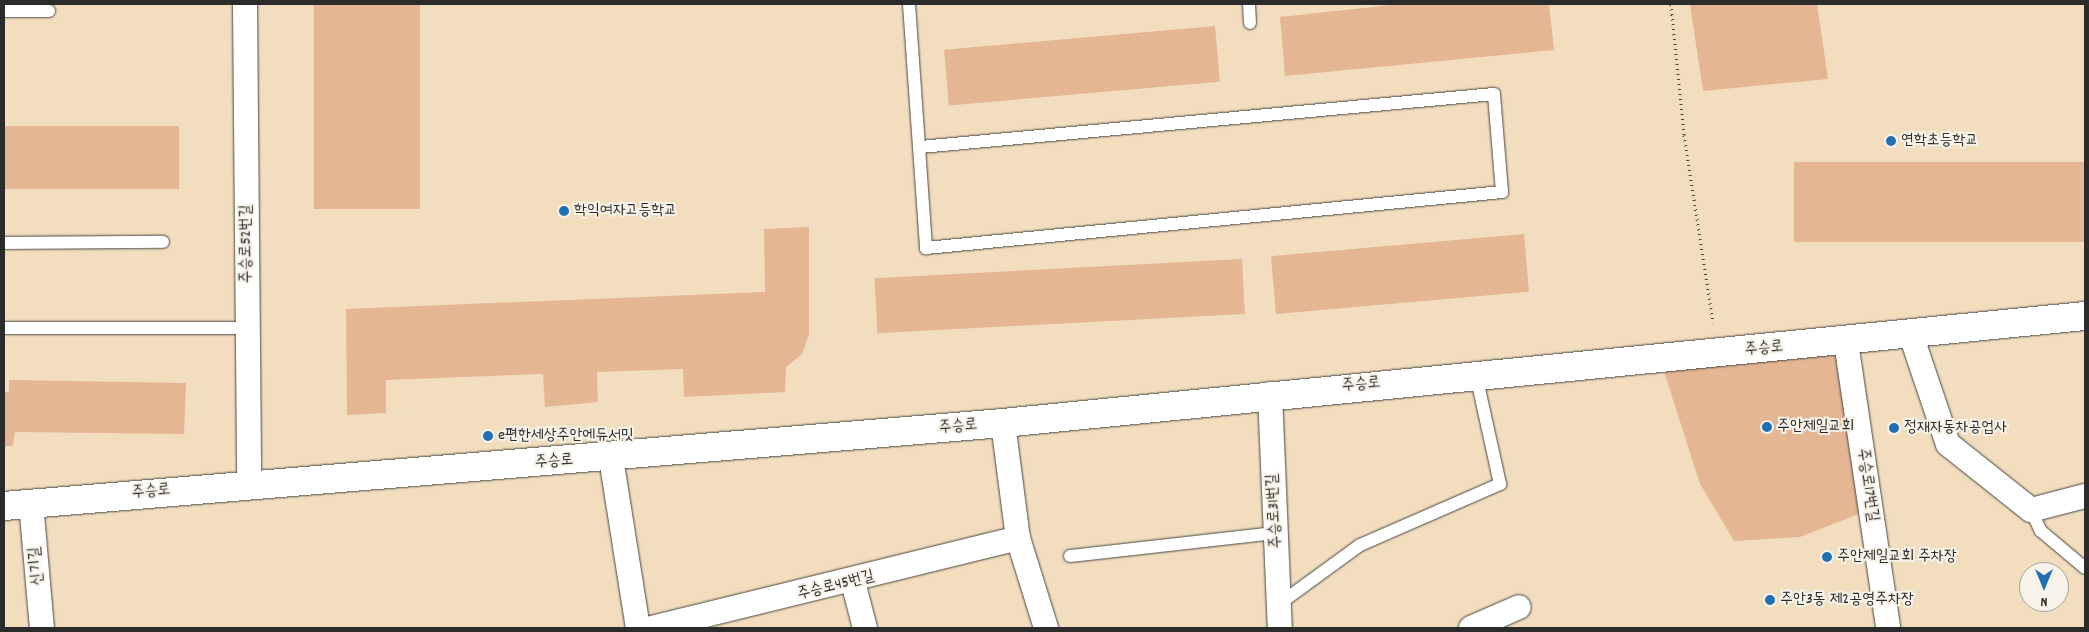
<!DOCTYPE html>
<meta charset="utf-8">
<style>
body{margin:0}
#map{position:relative;width:2089px;height:632px;overflow:hidden;background:#f2debf;font-family:Dekko,"Poor Story",sans-serif}
div>[style]{position:absolute}
.building>*{inset:0;background:#e5b694;transform-origin:0 0}
.path>*{height:3px;margin-top:-1.5px;transform-origin:0;background:repeating-linear-gradient(90deg,#494641 0 1px,transparent 0 5px)}
.roads{filter:drop-shadow(0 0 1px #494641) drop-shadow(0 0 1px #494641)}
.service>*{height:12px;margin:-6px;padding:0 6px;transform-origin:6px;border-radius:6px;background:#fff}
.minor>*{height:24px;margin:-12px;padding:0 12px;transform-origin:12px;border-radius:12px;background:#fff}
.tertiary>*{height:28px;margin:-14px;padding:0 14px;transform-origin:14px;border-radius:14px;background:#fff}
.dots>*{width:14px;height:14px;translate:-50% -50%;box-sizing:border-box;border:2px solid #f7f3e8;border-radius:50%}
span{translate:-50% -50%;white-space:nowrap;text-align:center;line-height:1.15;-webkit-text-stroke:4px #f7f3e8;paint-order:stroke}
.poi-label{font-size:16px;color:#2b2b2b}
.left{translate:0 -50%;text-align:left}
.street-label{font-size:16px;color:#2b2b2b}
.frame{position:absolute;inset:0;border:5px solid #2b2b2b;pointer-events:none}
.north{position:absolute;left:2019px;top:562px;width:50px;height:50px;box-sizing:border-box;background:#f7f3e8;border:1px solid #a5a39c;border-radius:50%;rotate:180deg;font-size:14px;font-weight:700;line-height:20px;text-align:center;color:#2b2b2b}
.north::after{content:'';display:block;margin:auto;width:18px;height:22px;background:#1f6fb2;clip-path:polygon(50% 0,100% 100%,50% 72%,0 100%)}
</style>
<div id="map">
<div class="building">
<div style="left:314px;top:4px;width:106px;height:205px"></div>
<div style="clip-path:polygon(1400px 4px,1549px 4px,1554px 50px,1285px 76px,1280px 17px)"></div>
<div style="clip-path:polygon(1690px 4px,1817px 4px,1828px 79px,1703px 91px)"></div>
<div style="left:1215px;top:26px;width:56px;height:272px;rotate:85deg"></div>
<div style="left:4px;top:126px;width:175px;height:63px"></div>
<div style="left:2085px;top:162px;width:80px;height:291px;rotate:90deg"></div>
<div style="clip-path:polygon(809px 227px,809px 335px,802px 354px,786px 367px,785px 392px,684px 397px,683px 369px,597px 372px,598px 402px,545px 407px,543px 374px,386px 380px,386px 413px,347px 415px,346px 309px,765px 292px,764px 229px)"></div>
<div style="left:1524px;top:234px;width:58px;height:254px;rotate:85deg"></div>
<div style="left:1242px;top:259px;width:55px;height:368px;rotate:87deg"></div>
<div style="clip-path:polygon(1846px 342px,1864px 512px,1800px 537px,1734px 541px,1700px 484px,1660px 359px)"></div>
<div style="clip-path:polygon(9px 380px,186px 383px,184px 434px,15px 432px,13px 446px,4px 446px,4px 392px,9px 392px)"></div>
</div>
<div class="path">
<div style="left:1671px;top:4px;width:132px;rotate:84.3deg"></div>
<div style="left:1684px;top:135px;width:190px;rotate:81.2deg"></div>
</div>
<div class="roads">
<div class="service">
<div style="left:909px;top:4px;width:245px;rotate:86deg"></div>
<div style="left:926px;top:248px;width:579px;rotate:-5.55deg"></div>
<div style="left:1502px;top:192px;width:98px;rotate:-94.7deg"></div>
<div style="left:1494px;top:94px;width:575px;rotate:174.72deg"></div>
<div style="left:1249px;top:4px;width:19px;rotate:87deg"></div>
<div style="left:4px;top:11px;width:45px"></div>
<div style="left:4px;top:243px;width:159px;rotate:-0.4deg"></div>
<div style="left:4px;top:328px;width:243px"></div>
<div style="left:2031px;top:510px;width:23px;rotate:65deg"></div>
<div style="left:2041px;top:531px;width:57px;rotate:40.1deg"></div>
<div style="left:1070px;top:556px;width:207px;rotate:-6.4deg"></div>
<div style="left:1279px;top:604px;width:100px;rotate:-36.1deg"></div>
<div style="left:1360px;top:545px;width:153px;rotate:-23.5deg"></div>
<div style="left:1500px;top:484px;width:112px;rotate:-102.4deg"></div>
</div>
<div class="minor">
<div style="left:245px;top:4px;width:480px;rotate:89.5deg"></div>
<div style="left:1911px;top:335px;width:115px;rotate:71.3deg"></div>
<div style="left:1948px;top:444px;width:106px;rotate:38.5deg"></div>
<div style="left:2031px;top:510px;width:56px;rotate:-14.5deg"></div>
<div style="left:1846px;top:342px;width:289px;rotate:81.6deg"></div>
<div style="left:1270px;top:394px;width:234px;rotate:87.6deg"></div>
<div style="left:1003px;top:423px;width:116px;rotate:82.6deg"></div>
<div style="left:1018px;top:538px;width:94px;rotate:72.7deg"></div>
<div style="left:611px;top:458px;width:172px;rotate:81deg"></div>
<div style="left:31px;top:503px;width:125px;rotate:85deg"></div>
<div style="left:853px;top:582px;width:48px;rotate:75.4deg"></div>
<div style="left:652px;top:628px;width:377px;rotate:-13.8deg"></div>
<div style="left:1471px;top:628px;width:52px;rotate:-23.6deg"></div>
</div>
<div class="tertiary">
<div style="left:4px;top:506px;width:1002px;rotate:-4.75deg"></div>
<div style="left:1003px;top:423px;width:1087px;rotate:-5.65deg"></div>
</div>
</div>
<div class="dots">
<div style="left:1891px;top:141px;background:#1f6fb2"></div>
<div style="left:564px;top:211px;background:#1f6fb2"></div>
<div style="left:1767px;top:427px;background:#1f6fb2"></div>
<div style="left:1894px;top:428px;background:#1f6fb2"></div>
<div style="left:488px;top:436px;background:#1f6fb2"></div>
<div style="left:1827px;top:557px;background:#1f6fb2"></div>
<div style="left:1770px;top:600px;background:#1f6fb2"></div>
</div>
<div class="poi-label">
<span class="left" style="left:1901px;top:141px">연학초등학교</span>
<span class="left" style="left:574px;top:211px">학익여자고등학교</span>
<span class="left" style="left:1777px;top:427px">주안제일교회</span>
<span class="left" style="left:1904px;top:428px">정재자동차공업사</span>
<span class="left" style="left:498px;top:436px">e편한세상주안에듀서밋</span>
<span class="left" style="left:1837px;top:557px">주안제일교회 주차장</span>
<span class="left" style="left:1780px;top:600px">주안3동 제2공영주차장</span>
</div>
<div class="street-label">
<span style="left:247px;top:244px;rotate:-90deg">주승로52번길</span>
<span style="left:1764px;top:349px;rotate:-5deg">주승로</span>
<span style="left:1361px;top:385px;rotate:-5deg">주승로</span>
<span style="left:958px;top:427px;rotate:-5deg">주승로</span>
<span style="left:554px;top:462px;rotate:-4deg">주승로</span>
<span style="left:1867px;top:485px;rotate:82deg">주승로17번길</span>
<span style="left:151px;top:492px;rotate:-5deg">주승로</span>
<span style="left:1275px;top:511px;rotate:-93deg">주승로31번길</span>
<span style="left:37px;top:566px;rotate:-95deg">신기길</span>
<span style="left:836px;top:586px;rotate:-14deg">주승로45번길</span>
</div>
<div class="frame"></div>
<div class="north">N</div>
</div>
